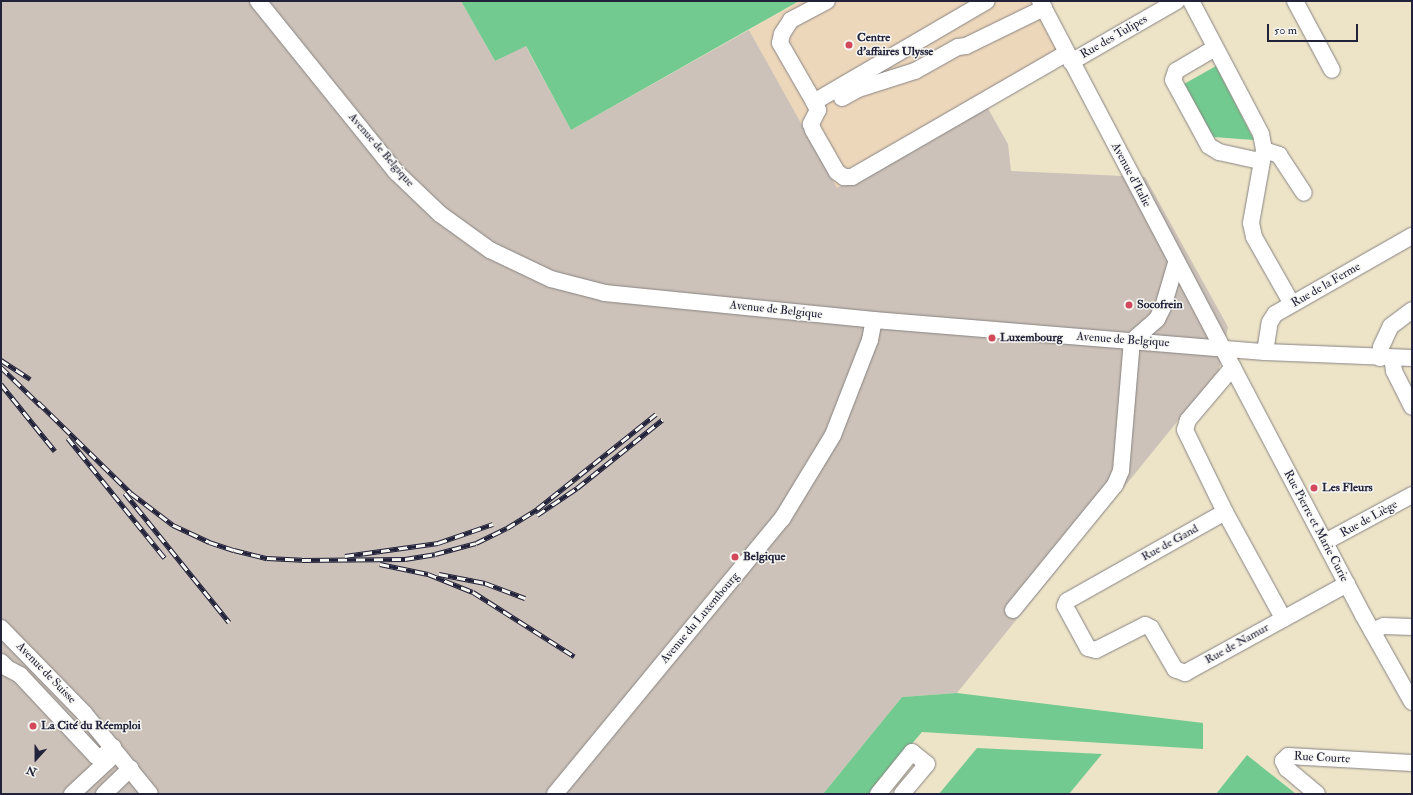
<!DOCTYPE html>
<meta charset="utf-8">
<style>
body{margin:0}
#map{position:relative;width:1413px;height:795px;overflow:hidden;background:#ede4c8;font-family:"IM FELL Double Pica",serif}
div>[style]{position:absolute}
.built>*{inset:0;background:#edd7bb}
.industrial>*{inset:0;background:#ccc2b9}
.green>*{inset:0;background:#72ca90}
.roads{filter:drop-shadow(0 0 1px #888382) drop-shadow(0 0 1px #888382)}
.minor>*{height:16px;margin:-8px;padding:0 8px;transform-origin:8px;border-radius:8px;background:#fff}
.rail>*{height:4.5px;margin-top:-2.25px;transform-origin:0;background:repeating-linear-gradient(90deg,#f6f6f2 0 9px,#22223b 0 18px);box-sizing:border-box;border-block:1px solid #22223b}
.dots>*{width:11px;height:11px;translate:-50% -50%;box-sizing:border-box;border:2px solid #f6f6f2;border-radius:50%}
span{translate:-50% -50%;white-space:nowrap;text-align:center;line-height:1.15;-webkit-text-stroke:3px #f6f6f2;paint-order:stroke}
.street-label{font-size:12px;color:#22223b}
.poi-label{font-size:12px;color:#22223b;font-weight:700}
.left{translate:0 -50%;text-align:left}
.frame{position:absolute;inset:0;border:2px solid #22223b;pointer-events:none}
.north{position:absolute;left:16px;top:739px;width:40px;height:40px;-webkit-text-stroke:3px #f6f6f2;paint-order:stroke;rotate:201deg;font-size:11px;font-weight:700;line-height:16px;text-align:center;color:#22223b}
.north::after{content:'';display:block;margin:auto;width:14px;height:18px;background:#22223b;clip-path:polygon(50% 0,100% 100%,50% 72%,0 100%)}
.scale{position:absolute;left:1267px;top:24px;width:91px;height:18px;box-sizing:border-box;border:2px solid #22223b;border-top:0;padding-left:5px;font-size:12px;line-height:14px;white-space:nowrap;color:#22223b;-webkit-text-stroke:3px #f6f6f2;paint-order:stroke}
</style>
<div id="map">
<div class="built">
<div style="clip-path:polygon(799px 1px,1049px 1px,1076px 55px,837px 189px,749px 30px)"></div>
</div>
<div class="industrial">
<div style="clip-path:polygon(1px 1px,461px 1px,495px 61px,525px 45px,571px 130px,749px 30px,837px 188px,986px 105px,1008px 144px,1011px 171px,1145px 177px,1228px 327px,1219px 370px,957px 693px,902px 697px,823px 794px,1px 794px)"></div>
</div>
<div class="green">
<div style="clip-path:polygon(461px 1px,799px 1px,571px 130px,526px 46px,495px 61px)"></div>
<div style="clip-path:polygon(1216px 66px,1254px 140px,1213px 137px,1184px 84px)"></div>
<div style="clip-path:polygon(957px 693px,1203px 723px,1203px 749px,922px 732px,869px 794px,823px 794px,902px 697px)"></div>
<div style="clip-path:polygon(977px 748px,1102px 754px,1069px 794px,939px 794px)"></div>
<div style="clip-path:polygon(1247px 755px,1296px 794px,1216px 794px)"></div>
</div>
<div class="roads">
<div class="minor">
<div style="left:258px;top:1px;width:220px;rotate:51.1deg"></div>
<div style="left:396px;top:172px;width:61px;rotate:43.7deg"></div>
<div style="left:440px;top:214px;width:62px;rotate:35.8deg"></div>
<div style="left:490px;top:250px;width:68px;rotate:25.4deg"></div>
<div style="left:551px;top:279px;width:56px;rotate:14.5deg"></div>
<div style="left:605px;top:293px;width:270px;rotate:5.7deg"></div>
<div style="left:874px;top:320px;width:392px;rotate:4.7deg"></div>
<div style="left:1265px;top:352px;width:147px;rotate:2.3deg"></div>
<div style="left:827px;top:1px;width:41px;rotate:152.2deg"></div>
<div style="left:791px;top:20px;width:17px;rotate:123deg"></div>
<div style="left:782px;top:34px;width:9px;rotate:103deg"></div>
<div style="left:780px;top:43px;width:68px;rotate:60deg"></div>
<div style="left:814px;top:102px;width:200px;rotate:-30.3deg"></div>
<div style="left:1040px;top:1px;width:694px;rotate:62.25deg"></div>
<div style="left:1363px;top:615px;width:100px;rotate:60.6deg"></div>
<div style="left:1191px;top:1px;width:150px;rotate:62.2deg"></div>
<div style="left:1261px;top:134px;width:16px;rotate:79deg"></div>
<div style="left:1264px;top:150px;width:74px;rotate:100.1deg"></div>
<div style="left:1251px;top:223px;width:14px;rotate:78deg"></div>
<div style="left:1254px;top:237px;width:77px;rotate:60.4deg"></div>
<div style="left:1295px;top:1px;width:78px;rotate:61.8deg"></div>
<div style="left:1215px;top:48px;width:45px;rotate:149.5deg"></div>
<div style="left:1176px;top:71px;width:9px;rotate:108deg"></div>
<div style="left:1173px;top:80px;width:75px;rotate:61.4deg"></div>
<div style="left:1209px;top:146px;width:12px;rotate:31deg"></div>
<div style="left:1219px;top:152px;width:42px;rotate:12.4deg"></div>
<div style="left:1071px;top:62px;width:122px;rotate:-29.9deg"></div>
<div style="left:842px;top:98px;width:18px;rotate:-29deg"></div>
<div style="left:858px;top:89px;width:60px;rotate:-17.5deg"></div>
<div style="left:915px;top:71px;width:49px;rotate:-29.2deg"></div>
<div style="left:958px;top:47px;width:8px;rotate:-7deg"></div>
<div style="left:966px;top:46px;width:87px;rotate:-26deg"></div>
<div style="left:814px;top:102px;width:9px;rotate:63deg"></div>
<div style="left:818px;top:110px;width:16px;rotate:117deg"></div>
<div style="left:811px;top:124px;width:6px;rotate:72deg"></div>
<div style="left:813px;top:130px;width:48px;rotate:60.3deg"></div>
<div style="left:837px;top:172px;width:9px;rotate:36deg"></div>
<div style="left:844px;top:177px;width:8px"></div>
<div style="left:852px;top:177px;width:248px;rotate:-30deg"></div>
<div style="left:1264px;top:150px;width:16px;rotate:18deg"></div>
<div style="left:1279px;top:155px;width:45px;rotate:56.7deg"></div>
<div style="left:1265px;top:352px;width:30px;rotate:-81deg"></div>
<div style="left:1270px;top:322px;width:9px;rotate:-58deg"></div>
<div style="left:1275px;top:314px;width:158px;rotate:-29.7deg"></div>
<div style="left:1380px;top:358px;width:11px;rotate:-85deg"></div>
<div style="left:1381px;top:347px;width:23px;rotate:-65deg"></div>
<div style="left:1391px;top:326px;width:26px;rotate:-37deg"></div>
<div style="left:1392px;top:358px;width:13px;rotate:81deg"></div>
<div style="left:1394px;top:371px;width:40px;rotate:63.4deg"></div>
<div style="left:1233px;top:367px;width:70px;rotate:130.3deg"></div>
<div style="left:1188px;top:420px;width:10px;rotate:107deg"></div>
<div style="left:1185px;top:430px;width:91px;rotate:64deg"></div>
<div style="left:1225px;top:512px;width:181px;rotate:150.6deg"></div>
<div style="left:1067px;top:601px;width:5px;rotate:112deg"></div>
<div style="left:1065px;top:606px;width:48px;rotate:61.3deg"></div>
<div style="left:1088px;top:648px;width:8px;rotate:14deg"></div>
<div style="left:1096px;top:650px;width:55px;rotate:-27deg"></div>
<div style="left:1145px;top:625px;width:7px;rotate:27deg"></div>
<div style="left:1151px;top:628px;width:48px;rotate:59.7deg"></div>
<div style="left:1175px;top:669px;width:11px;rotate:22deg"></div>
<div style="left:1185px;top:673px;width:185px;rotate:-28.8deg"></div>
<div style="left:1225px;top:512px;width:121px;rotate:61.3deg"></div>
<div style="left:1325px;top:542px;width:99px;rotate:-28.4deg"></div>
<div style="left:1013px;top:610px;width:161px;rotate:-50.8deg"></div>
<div style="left:1115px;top:485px;width:15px;rotate:-67deg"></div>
<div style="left:1121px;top:471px;width:130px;rotate:-85.2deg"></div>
<div style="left:1132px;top:341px;width:33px;rotate:-41deg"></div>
<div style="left:1157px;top:319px;width:13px;rotate:-63deg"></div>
<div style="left:1163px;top:307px;width:46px;rotate:-73.5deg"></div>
<div style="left:1px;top:628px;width:119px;rotate:45.7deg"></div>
<div style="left:84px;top:713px;width:104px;rotate:50.8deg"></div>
<div style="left:1372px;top:631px;width:13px;rotate:-23deg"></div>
<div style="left:1384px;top:626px;width:28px;rotate:2deg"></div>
<div style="left:1px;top:662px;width:8px;rotate:45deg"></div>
<div style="left:7px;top:668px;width:15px;rotate:28deg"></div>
<div style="left:20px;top:675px;width:111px;rotate:46.8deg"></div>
<div style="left:96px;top:756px;width:6px;rotate:9deg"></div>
<div style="left:102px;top:757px;width:15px;rotate:-42deg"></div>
<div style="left:72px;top:794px;width:59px;rotate:-42.9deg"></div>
<div style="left:104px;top:794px;width:37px;rotate:-44deg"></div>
<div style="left:555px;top:794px;width:357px;rotate:-50.5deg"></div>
<div style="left:782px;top:519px;width:98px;rotate:-58.7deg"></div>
<div style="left:833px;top:435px;width:102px;rotate:-68.7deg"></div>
<div style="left:870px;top:340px;width:20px;rotate:-79deg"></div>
<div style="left:878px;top:794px;width:54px;rotate:-51deg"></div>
<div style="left:912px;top:752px;width:19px;rotate:39deg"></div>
<div style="left:927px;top:764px;width:39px;rotate:130deg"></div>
<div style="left:1317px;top:794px;width:39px;rotate:-140deg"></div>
<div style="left:1287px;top:769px;width:9px;rotate:-117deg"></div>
<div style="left:1283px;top:761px;width:7px;rotate:-45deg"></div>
<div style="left:1288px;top:756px;width:124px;rotate:3.2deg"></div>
</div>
</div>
<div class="rail">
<div style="left:1px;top:360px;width:35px;rotate:33deg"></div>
<div style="left:1px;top:367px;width:56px;rotate:44.3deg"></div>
<div style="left:1px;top:384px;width:86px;rotate:51.1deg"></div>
<div style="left:38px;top:402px;width:130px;rotate:44.4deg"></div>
<div style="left:131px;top:493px;width:53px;rotate:37.3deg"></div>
<div style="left:173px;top:525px;width:40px;rotate:25deg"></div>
<div style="left:209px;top:542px;width:26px;rotate:18deg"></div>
<div style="left:234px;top:550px;width:34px;rotate:14deg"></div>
<div style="left:267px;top:558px;width:35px;rotate:3deg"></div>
<div style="left:302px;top:560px;width:103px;rotate:-0.6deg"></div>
<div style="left:405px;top:559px;width:30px;rotate:-9deg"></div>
<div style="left:435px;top:554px;width:42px;rotate:-15deg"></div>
<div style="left:476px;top:543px;width:34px;rotate:-26deg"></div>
<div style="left:507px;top:528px;width:36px;rotate:-32deg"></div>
<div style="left:537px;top:509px;width:152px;rotate:-38.6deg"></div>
<div style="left:68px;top:438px;width:154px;rotate:51.1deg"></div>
<div style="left:125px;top:493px;width:166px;rotate:51.1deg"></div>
<div style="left:537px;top:515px;width:48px;rotate:-34deg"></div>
<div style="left:577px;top:488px;width:109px;rotate:-38.7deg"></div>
<div style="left:345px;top:556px;width:94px;rotate:-8deg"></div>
<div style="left:438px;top:543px;width:58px;rotate:-19.1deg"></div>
<div style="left:380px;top:564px;width:49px;rotate:11.8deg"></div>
<div style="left:428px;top:574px;width:48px;rotate:21.8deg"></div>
<div style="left:473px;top:592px;width:120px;rotate:32.4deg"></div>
<div style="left:439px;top:574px;width:47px;rotate:11.1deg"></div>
<div style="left:485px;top:583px;width:43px;rotate:20.6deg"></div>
</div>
<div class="dots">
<div style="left:849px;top:45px;background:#d1495b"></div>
<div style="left:1129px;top:305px;background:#d1495b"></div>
<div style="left:992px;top:338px;background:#d1495b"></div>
<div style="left:1314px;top:488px;background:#d1495b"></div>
<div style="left:735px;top:557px;background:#d1495b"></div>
<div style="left:33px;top:726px;background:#d1495b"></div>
</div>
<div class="street-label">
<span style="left:1114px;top:37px;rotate:-30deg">Rue des Tulipes</span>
<span style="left:381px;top:150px;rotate:49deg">Avenue de Belgique</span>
<span style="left:1131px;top:175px;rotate:62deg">Avenue d'Italie</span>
<span style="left:1326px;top:285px;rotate:-30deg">Rue de la Ferme</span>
<span style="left:776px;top:310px;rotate:6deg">Avenue de Belgique</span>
<span style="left:1123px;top:340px;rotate:4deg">Avenue de Belgique</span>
<span style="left:1369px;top:519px;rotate:-29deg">Rue de Liège</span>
<span style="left:1316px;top:526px;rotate:62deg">Rue Pierre et Marie Curie</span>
<span style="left:1170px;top:543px;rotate:-29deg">Rue de Gand</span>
<span style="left:700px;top:618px;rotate:-50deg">Avenue du Luxembourg</span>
<span style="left:1237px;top:644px;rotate:-29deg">Rue de Namur</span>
<span style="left:46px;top:673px;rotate:46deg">Avenue de Suisse</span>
<span style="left:1322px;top:758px;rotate:3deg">Rue Courte</span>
</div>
<div class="poi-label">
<span class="left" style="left:857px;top:45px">Centre<br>d'affaires Ulysse</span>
<span class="left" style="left:1137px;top:305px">Socofrein</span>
<span class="left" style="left:1000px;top:338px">Luxembourg</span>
<span class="left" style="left:1322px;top:488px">Les Fleurs</span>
<span class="left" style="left:743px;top:557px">Belgique</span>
<span class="left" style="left:41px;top:726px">La Cité du Réemploi</span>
</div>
<div class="frame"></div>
<div class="north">N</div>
<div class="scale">50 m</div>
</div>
